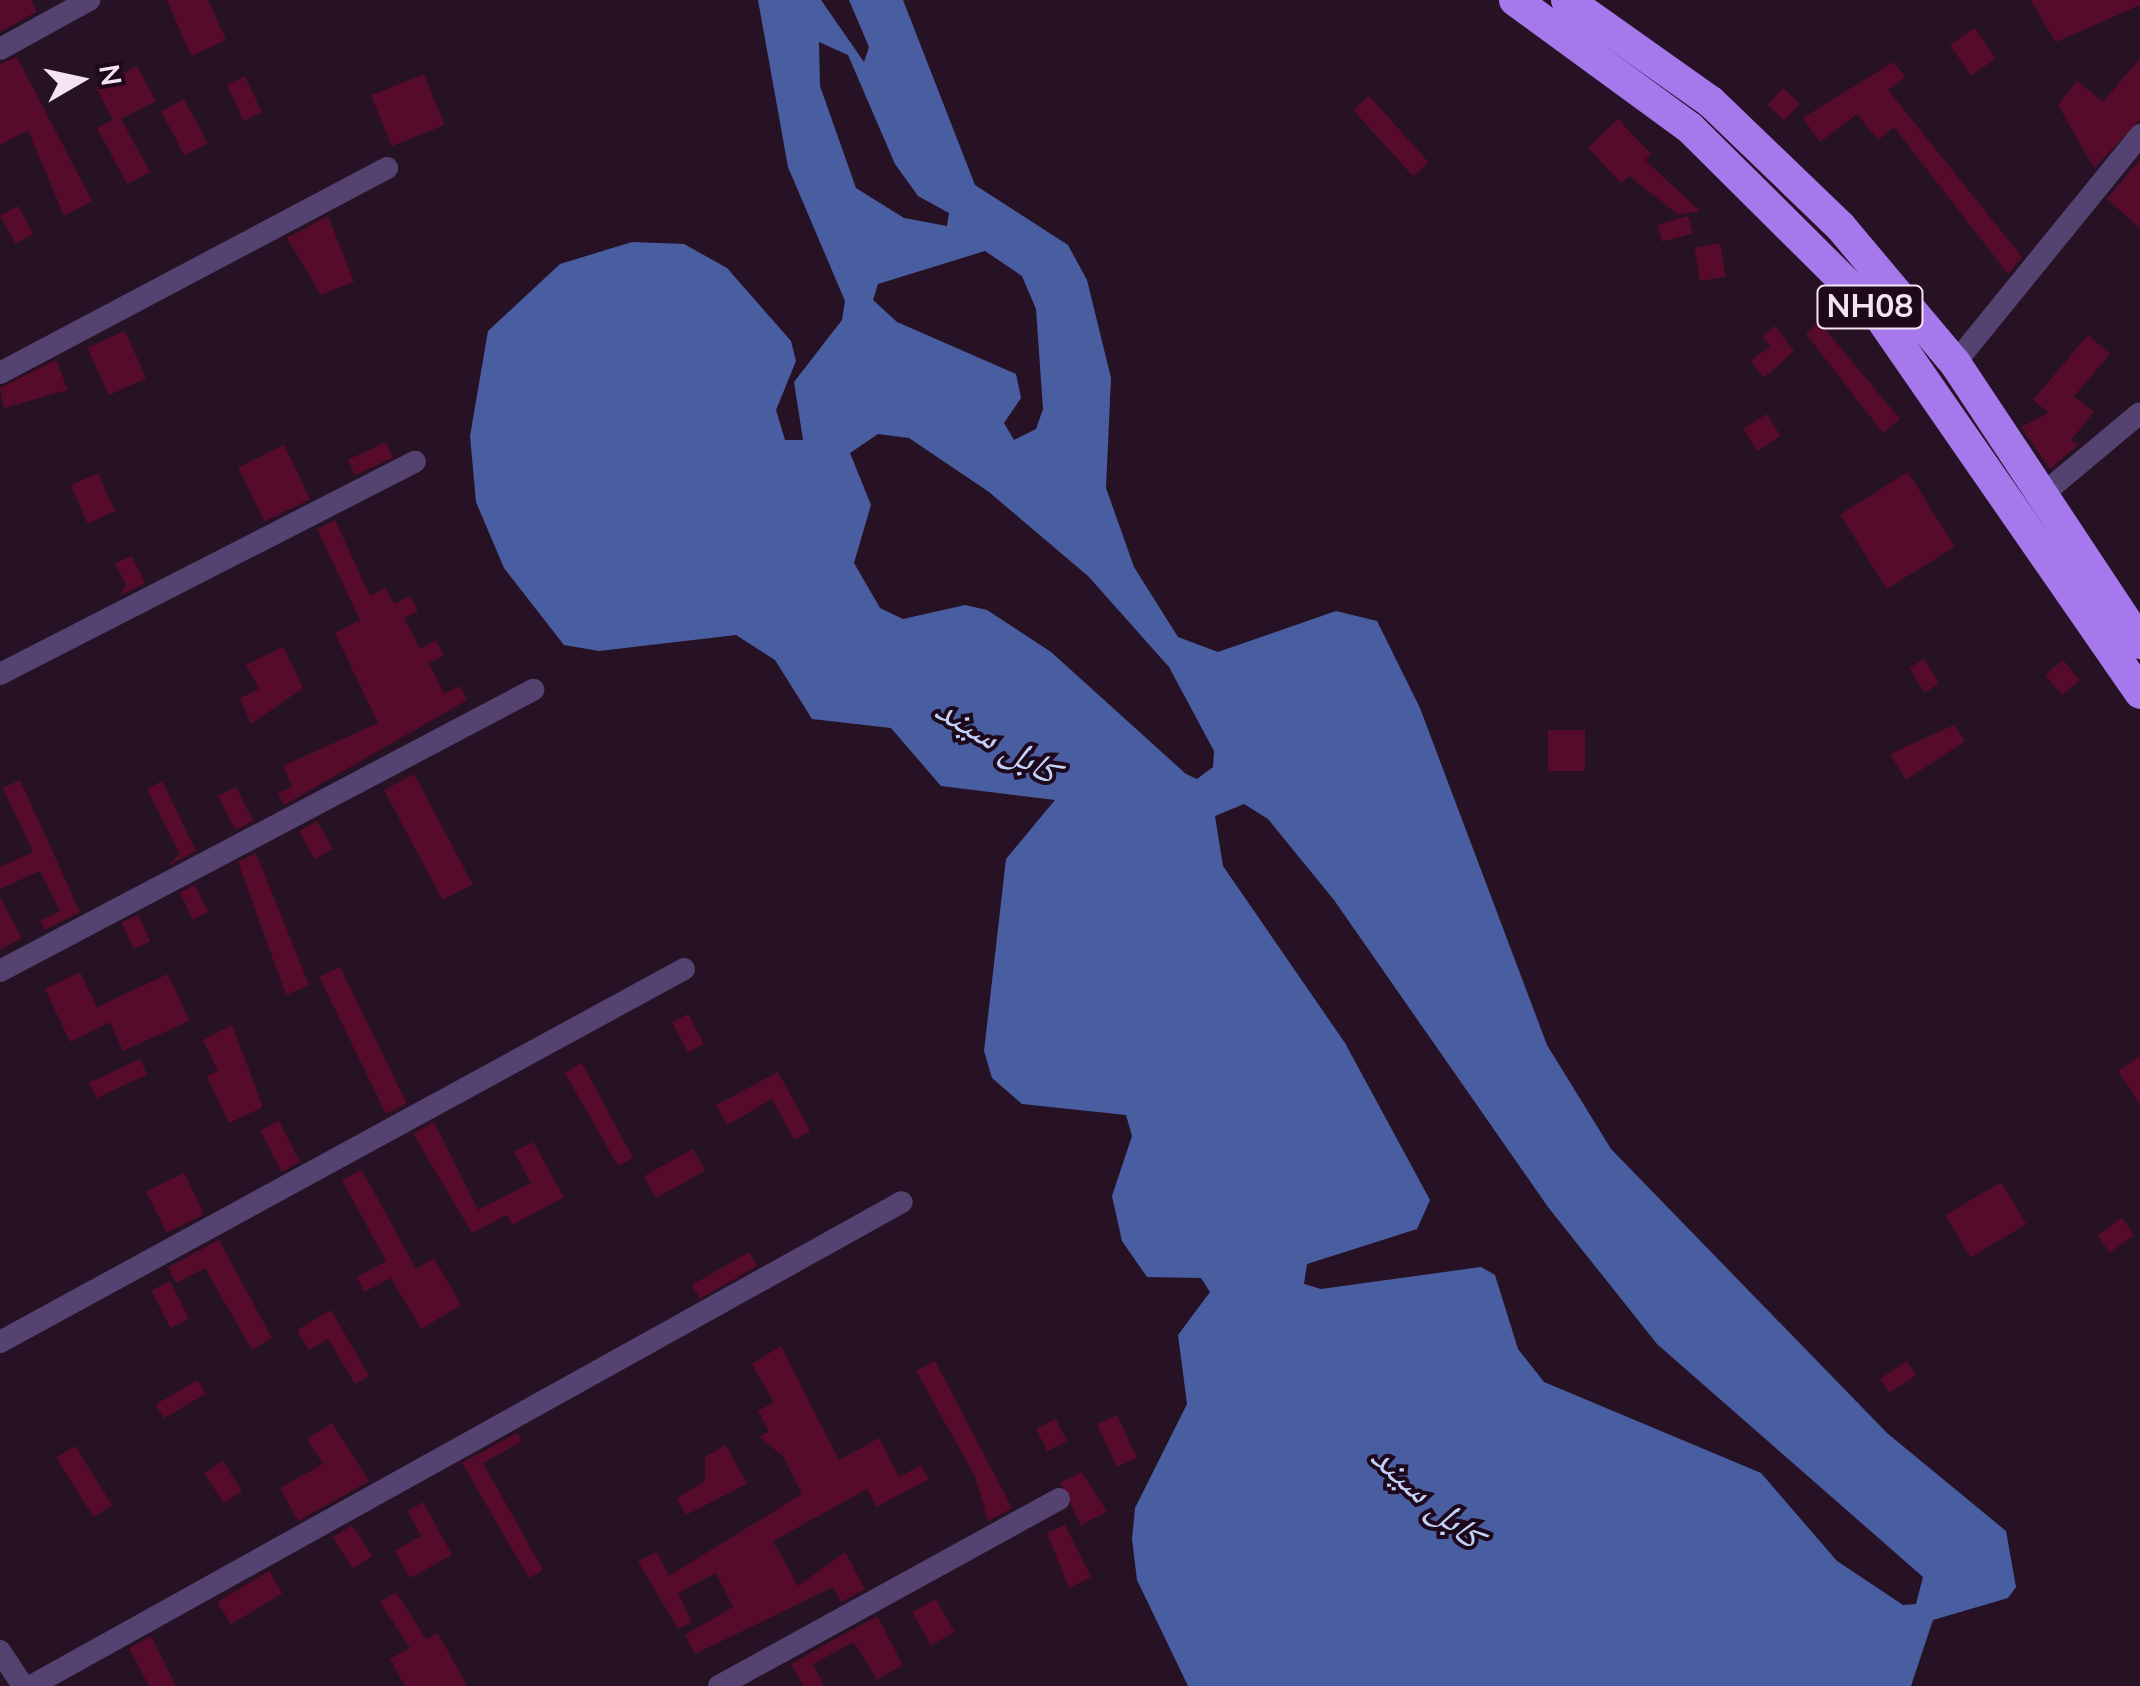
<!DOCTYPE html>
<meta charset="utf-8">
<style>
body{margin:0}
#map{position:relative;width:2140px;height:1686px;overflow:hidden;background:#271225;font-family:"Nunito Sans","Noto Naskh Arabic",sans-serif}
div>[style]{position:absolute}
.water>*{inset:0;background:#495ea0}
.building>*{inset:0;background:#560b2a;transform-origin:0 0}
.minor>*{height:22px;margin:-11px;padding:0 11px;transform-origin:11px;border-radius:11px;background:#544371}
.highway>*{height:32px;margin:-16px;padding:0 16px;transform-origin:16px;border-radius:16px;background:#a578eb}
span{translate:-50% -50%;white-space:nowrap;text-align:center;line-height:1.15;-webkit-text-stroke:8px #1d091b;paint-order:stroke}
.shield-label span{padding:2px 8px;background:#1d091b;border:2px solid;border-radius:8px;-webkit-text-stroke-width:0}
.shield-label{font-size:32px;color:#f4e4f1;font-weight:700}
.water-label{font-size:38px;color:#c3d2f8;font-style:italic}
.north{position:absolute;left:30px;top:30px;width:100px;height:100px;-webkit-text-stroke:8px #1d091b;paint-order:stroke;rotate:81deg;font-size:28px;font-weight:700;line-height:40px;text-align:center;color:#f4e4f1}
.north::after{content:'';display:block;margin:auto;width:35px;height:45px;background:#f4e4f1;clip-path:polygon(50% 0,100% 100%,50% 72%,0 100%)}
</style>
<div id="map">
<div class="water">
<div style="clip-path:polygon(evenodd,758px 0,821px 0,864px 62px,869px 47px,849px 0,903px 0,975px 185px,1068px 245px,1087px 280px,1111px 378px,1106px 488px,1134px 567px,1178px 637px,1218px 652px,1336px 611px,1377px 621px,1420px 708px,1547px 1045px,1611px 1149px,1887px 1433px,2006px 1531px,2016px 1587px,2008px 1598px,1933px 1620px,1911px 1686px,1188px 1686px,1137px 1580px,1132px 1539px,1135px 1508px,1187px 1404px,1178px 1335px,1210px 1292px,1201px 1278px,1147px 1277px,1122px 1241px,1112px 1196px,1132px 1136px,1126px 1115px,1022px 1104px,992px 1078px,984px 1051px,1006px 859px,1055px 800px,941px 786px,891px 728px,812px 719px,775px 660px,736px 635px,599px 651px,564px 645px,504px 568px,476px 502px,470px 436px,488px 331px,560px 264px,632px 242px,684px 244px,727px 268px,791px 341px,796px 361px,776px 410px,785px 440px,803px 440px,794px 382px,842px 320px,845px 301px,788px 167px,758px 0,819px 42px,848px 55px,895px 164px,918px 196px,949px 213px,947px 226px,904px 218px,856px 188px,820px 86px,819px 42px,758px 0,985px 251px,1022px 276px,1036px 309px,1043px 409px,1036px 429px,1014px 440px,1004px 423px,1021px 398px,1016px 374px,897px 322px,873px 300px,878px 284px,985px 251px,758px 0,878px 434px,909px 438px,989px 492px,1088px 576px,1169px 667px,1214px 751px,1213px 767px,1197px 779px,1186px 774px,1051px 652px,987px 610px,965px 605px,903px 619px,880px 608px,854px 563px,871px 505px,850px 453px,878px 434px,758px 0,1244px 804px,1268px 819px,1334px 900px,1548px 1207px,1657px 1344px,1923px 1577px,1916px 1604px,1903px 1605px,1837px 1561px,1761px 1473px,1544px 1382px,1518px 1349px,1495px 1275px,1481px 1267px,1321px 1289px,1304px 1284px,1307px 1264px,1417px 1229px,1430px 1200px,1345px 1043px,1223px 866px,1215px 816px,1244px 804px)"></div>
</div>
<div class="building">
<div style="clip-path:polygon(0 0,32px 0,36px 12px,0 32px)"></div>
<div style="clip-path:polygon(167px 0,208px 0,226px 40px,191px 56px)"></div>
<div style="clip-path:polygon(2030px 0,2140px 0,2140px 5px,2056px 42px)"></div>
<div style="left:1975px;top:28px;width:37px;height:30px;rotate:56deg"></div>
<div style="clip-path:polygon(17px 57px,92px 201px,64px 216px,28px 130px,0 145px,0 64px)"></div>
<div style="clip-path:polygon(2140px 58px,2140px 120px,2094px 168px,2058px 105px,2077px 81px,2103px 102px)"></div>
<div style="clip-path:polygon(1893px 62px,1906px 77px,1888px 90px,2022px 257px,2008px 274px,1894px 127px,1878px 140px,1857px 114px,1820px 142px,1803px 118px)"></div>
<div style="clip-path:polygon(137px 66px,156px 101px,121px 119px,150px 172px,127px 184px,97px 128px,113px 120px,96px 87px)"></div>
<div style="left:424px;top:74px;width:55px;height:57px;rotate:68deg"></div>
<div style="left:245px;top:76px;width:40px;height:20px;rotate:65deg"></div>
<div style="left:1783px;top:88px;width:23px;height:23px;rotate:43deg"></div>
<div style="left:1369px;top:96px;width:89px;height:21px;rotate:48deg"></div>
<div style="left:184px;top:99px;width:50px;height:26px;rotate:62deg"></div>
<div style="clip-path:polygon(1618px 119px,1651px 154px,1645px 160px,1700px 211px,1679px 215px,1629px 176px,1621px 183px,1588px 148px)"></div>
<div style="clip-path:polygon(2140px 159px,2140px 228px,2107px 199px)"></div>
<div style="left:18px;top:206px;width:32px;height:20px;rotate:62deg"></div>
<div style="clip-path:polygon(328px 216px,354px 282px,321px 295px,287px 238px)"></div>
<div style="left:1688px;top:216px;width:18px;height:32px;rotate:74deg"></div>
<div style="left:1720px;top:243px;width:34px;height:26px;rotate:80deg"></div>
<div style="clip-path:polygon(1819px 322px,1900px 419px,1883px 433px,1806px 334px)"></div>
<div style="clip-path:polygon(1775px 326px,1794px 351px,1764px 378px,1751px 361px,1770px 346px,1762px 336px)"></div>
<div style="left:125px;top:331px;width:52px;height:41px;rotate:66deg"></div>
<div style="clip-path:polygon(2088px 335px,2110px 354px,2074px 396px,2094px 412px,2071px 440px,2078px 445px,2050px 469px,2021px 427px,2049px 413px,2033px 400px)"></div>
<div style="clip-path:polygon(56px 360px,68px 390px,4px 408px,0 388px)"></div>
<div style="left:1767px;top:414px;width:26px;height:28px;rotate:58deg"></div>
<div style="left:386px;top:442px;width:17px;height:42px;rotate:65deg"></div>
<div style="left:284px;top:445px;width:60px;height:51px;rotate:64deg"></div>
<div style="left:1908px;top:472px;width:88px;height:80px;rotate:58deg"></div>
<div style="left:98px;top:473px;width:42px;height:30px;rotate:66deg"></div>
<div style="clip-path:polygon(335px 520px,370px 596px,385px 588px,394px 604px,410px 596px,418px 611px,404px 618px,420px 649px,436px 640px,444px 655px,429px 663px,444px 694px,460px 686px,467px 700px,284px 805px,278px 793px,292px 787px,283px 766px,378px 723px,335px 633px,360px 620px,317px 529px)"></div>
<div style="clip-path:polygon(132px 556px,145px 583px,120px 596px,126px 585px,115px 563px)"></div>
<div style="clip-path:polygon(283px 647px,303px 688px,251px 724px,240px 698px,259px 689px,246px 665px)"></div>
<div style="left:1924px;top:659px;width:29px;height:17px;rotate:59deg"></div>
<div style="left:2063px;top:660px;width:26px;height:23px;rotate:50deg"></div>
<div style="clip-path:polygon(1954px 725px,1965px 741px,1906px 780px,1890px 754px)"></div>
<div style="left:1548px;top:730px;width:37px;height:41px"></div>
<div style="left:414px;top:774px;width:125px;height:34px;rotate:62deg"></div>
<div style="clip-path:polygon(20px 780px,80px 912px,45px 930px,40px 921px,60px 911px,40px 871px,0 889px,0 867px,33px 852px,3px 788px)"></div>
<div style="clip-path:polygon(162px 781px,196px 851px,167px 866px,180px 854px,147px 789px)"></div>
<div style="left:236px;top:787px;width:38px;height:20px;rotate:63deg"></div>
<div style="left:317px;top:821px;width:32px;height:21px;rotate:60deg"></div>
<div style="clip-path:polygon(256px 853px,309px 985px,286px 995px,238px 862px)"></div>
<div style="left:195px;top:885px;width:30px;height:17px;rotate:64deg"></div>
<div style="clip-path:polygon(0 897px,22px 938px,0 950px)"></div>
<div style="left:138px;top:915px;width:29px;height:18px;rotate:65deg"></div>
<div style="left:340px;top:967px;width:152px;height:23px;rotate:64deg"></div>
<div style="clip-path:polygon(80px 972px,97px 1007px,168px 974px,189px 1021px,123px 1051px,110px 1022px,70px 1042px,45px 989px)"></div>
<div style="left:688px;top:1014px;width:34px;height:18px;rotate:62deg"></div>
<div style="clip-path:polygon(232px 1025px,263px 1107px,229px 1123px,207px 1076px,218px 1071px,203px 1040px)"></div>
<div style="clip-path:polygon(2140px 1056px,2140px 1104px,2118px 1071px)"></div>
<div style="left:140px;top:1059px;width:17px;height:56px;rotate:65deg"></div>
<div style="clip-path:polygon(582px 1063px,633px 1158px,618px 1166px,565px 1073px)"></div>
<div style="clip-path:polygon(778px 1072px,810px 1131px,794px 1140px,772px 1099px,727px 1125px,716px 1105px)"></div>
<div style="left:279px;top:1121px;width:46px;height:21px;rotate:63deg"></div>
<div style="clip-path:polygon(434px 1122px,478px 1210px,531px 1183px,514px 1152px,533px 1142px,564px 1197px,512px 1225px,507px 1215px,472px 1233px,413px 1134px)"></div>
<div style="left:693px;top:1149px;width:25px;height:56px;rotate:61deg"></div>
<div style="clip-path:polygon(362px 1170px,416px 1269px,434px 1258px,461px 1305px,421px 1329px,391px 1278px,364px 1292px,357px 1277px,386px 1261px,342px 1180px)"></div>
<div style="left:184px;top:1173px;width:46px;height:42px;rotate:64deg"></div>
<div style="left:2001px;top:1182px;width:49px;height:65px;rotate:59deg"></div>
<div style="left:2122px;top:1218px;width:21px;height:30px;rotate:55deg"></div>
<div style="clip-path:polygon(219px 1240px,272px 1338px,252px 1350px,205px 1268px,176px 1283px,168px 1267px)"></div>
<div style="left:749px;top:1252px;width:16px;height:66px;rotate:60deg"></div>
<div style="left:170px;top:1281px;width:42px;height:21px;rotate:63deg"></div>
<div style="clip-path:polygon(331px 1310px,369px 1376px,355px 1384px,328px 1339px,309px 1350px,297px 1330px)"></div>
<div style="clip-path:polygon(781px 1346px,839px 1460px,879px 1438px,899px 1477px,921px 1465px,929px 1479px,876px 1507px,867px 1489px,773px 1541px,798px 1586px,845px 1552px,865px 1589px,841px 1602px,833px 1587px,695px 1654px,685px 1635px,733px 1607px,716px 1573px,678px 1593px,692px 1622px,678px 1629px,638px 1561px,657px 1552px,669px 1576px,802px 1494px,783px 1456px,759px 1437px,769px 1431px,758px 1411px,774px 1402px,752px 1364px)"></div>
<div style="clip-path:polygon(935px 1361px,1012px 1508px,988px 1521px,975px 1476px,916px 1371px)"></div>
<div style="left:1907px;top:1361px;width:17px;height:32px;rotate:57deg"></div>
<div style="left:198px;top:1380px;width:16px;height:49px;rotate:60deg"></div>
<div style="left:1117px;top:1415px;width:47px;height:22px;rotate:65deg"></div>
<div style="left:1056px;top:1419px;width:25px;height:22px;rotate:64deg"></div>
<div style="clip-path:polygon(332px 1423px,369px 1481px,298px 1521px,280px 1488px,323px 1464px,307px 1439px)"></div>
<div style="clip-path:polygon(517px 1433px,522px 1441px,483px 1463px,543px 1570px,529px 1578px,462px 1463px)"></div>
<div style="clip-path:polygon(726px 1445px,747px 1484px,686px 1515px,677px 1498px,705px 1481px,705px 1457px)"></div>
<div style="left:75px;top:1446px;width:70px;height:22px;rotate:58deg"></div>
<div style="left:223px;top:1461px;width:36px;height:22px;rotate:58deg"></div>
<div style="clip-path:polygon(1082px 1472px,1107px 1512px,1081px 1525px,1060px 1483px)"></div>
<div style="clip-path:polygon(423px 1502px,452px 1555px,410px 1578px,395px 1551px,421px 1536px,408px 1511px)"></div>
<div style="left:352px;top:1525px;width:37px;height:23px;rotate:57deg"></div>
<div style="clip-path:polygon(1065px 1525px,1091px 1577px,1069px 1588px,1047px 1533px)"></div>
<div style="left:269px;top:1571px;width:26px;height:60px;rotate:59deg"></div>
<div style="clip-path:polygon(396px 1592px,426px 1639px,438px 1633px,467px 1686px,405px 1686px,390px 1659px,410px 1648px,380px 1602px)"></div>
<div style="left:936px;top:1599px;width:38px;height:27px;rotate:61deg"></div>
<div style="clip-path:polygon(877px 1616px,903px 1665px,877px 1680px,854px 1642px,813px 1664px,824px 1686px,803px 1686px,791px 1664px)"></div>
<div style="clip-path:polygon(151px 1636px,176px 1686px,149px 1686px,129px 1648px)"></div>
</div>
<div class="minor">
<div style="left:0;top:49px;width:102px;rotate:-28.8deg"></div>
<div style="left:1955px;top:363px;width:294px;rotate:-50.9deg"></div>
<div style="left:0;top:373px;width:438px;rotate:-27.9deg"></div>
<div style="left:2043px;top:494px;width:126px;rotate:-39.9deg"></div>
<div style="left:0;top:674px;width:466px;rotate:-27.1deg"></div>
<div style="left:0;top:971px;width:603px;rotate:-27.8deg"></div>
<div style="left:0;top:1342px;width:779px;rotate:-28.6deg"></div>
<div style="left:0;top:1651px;width:42px;rotate:56.7deg"></div>
<div style="left:31px;top:1686px;width:996px;rotate:-29.06deg"></div>
<div style="left:719px;top:1686px;width:388px;rotate:-28.8deg"></div>
</div>
<div class="highway">
<div style="left:1515px;top:0;width:217px;rotate:36.2deg"></div>
<div style="left:1690px;top:128px;width:268px;rotate:44.8deg"></div>
<div style="left:1880px;top:317px;width:457px;rotate:55.3deg"></div>
<div style="left:1567px;top:0;width:176px;rotate:35.3deg"></div>
<div style="left:1711px;top:102px;width:179px;rotate:43.9deg"></div>
<div style="left:1840px;top:226px;width:179px;rotate:50deg"></div>
<div style="left:1955px;top:363px;width:336px;rotate:56.5deg"></div>
</div>
<div class="shield-label">
<span style="left:1870px;top:307px">NH08</span>
</div>
<div class="water-label">
<span style="left:997px;top:740px;rotate:31deg">کابل سيند</span>
<span style="left:1427px;top:1496px;rotate:42deg">کابل سيند</span>
</div>
<div class="north">N</div>
</div>
